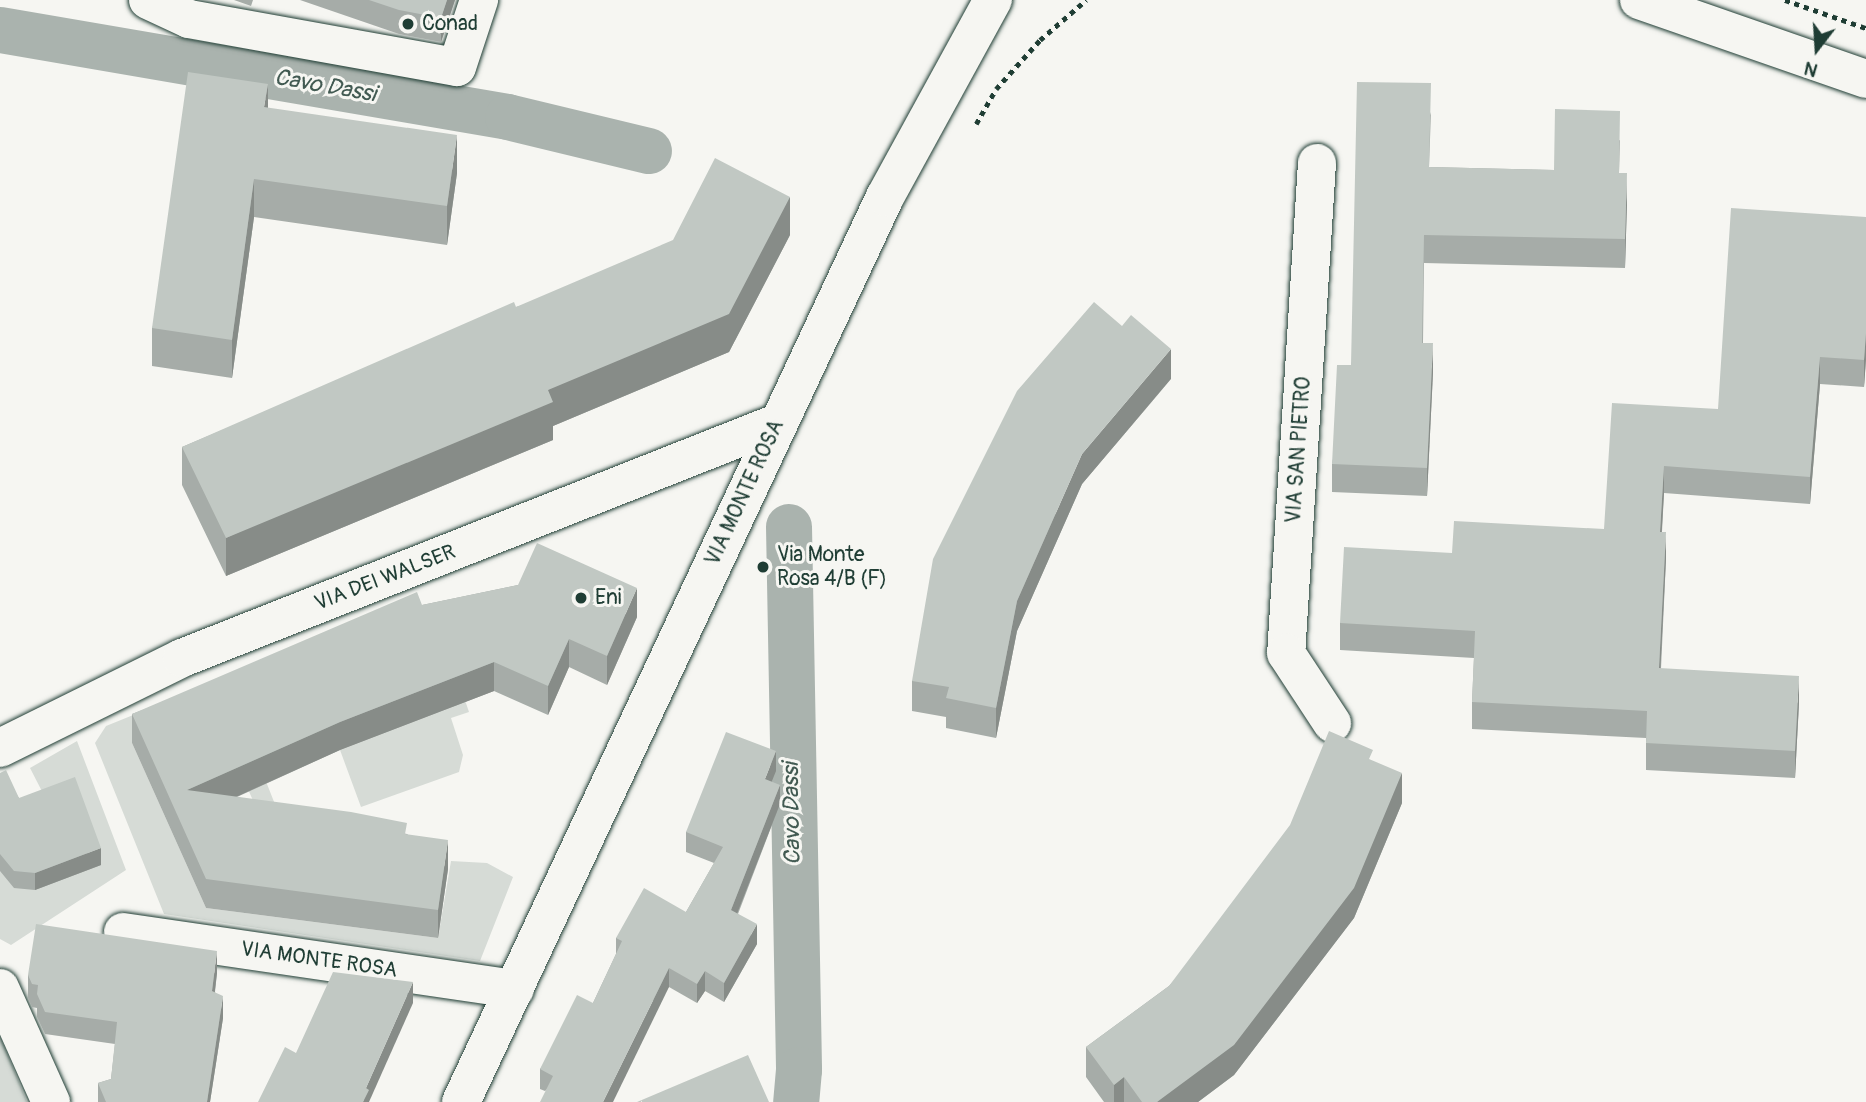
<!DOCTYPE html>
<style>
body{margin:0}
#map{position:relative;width:1866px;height:1102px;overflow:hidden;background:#f6f6f2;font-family:Pangolin,sans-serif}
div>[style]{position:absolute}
.green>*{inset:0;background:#d6dbd6}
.canal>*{height:46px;margin:-23px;padding:0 23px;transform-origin:23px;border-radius:23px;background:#aab3ae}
.path>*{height:4.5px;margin-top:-2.25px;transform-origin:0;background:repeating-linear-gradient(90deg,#1f3d34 0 5px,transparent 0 10px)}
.roads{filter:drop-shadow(0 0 2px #1f3d34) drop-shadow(0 0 2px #1f3d34)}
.minor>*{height:38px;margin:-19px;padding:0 19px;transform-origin:19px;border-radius:19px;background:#f6f6f2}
.major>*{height:38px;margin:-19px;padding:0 19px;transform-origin:19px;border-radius:19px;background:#f6f6f2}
.wall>*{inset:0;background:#a6aca8}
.shaded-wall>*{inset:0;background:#878c88}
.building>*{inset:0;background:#c1c8c3}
.dots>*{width:19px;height:19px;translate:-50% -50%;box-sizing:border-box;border:4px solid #f6f6f2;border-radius:50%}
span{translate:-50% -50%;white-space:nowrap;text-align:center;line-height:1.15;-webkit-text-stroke:6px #f6f6f2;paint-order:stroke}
.poi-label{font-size:21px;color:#1f3d34}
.left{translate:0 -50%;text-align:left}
.street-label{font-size:21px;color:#1f3d34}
.water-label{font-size:23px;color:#425a52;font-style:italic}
.north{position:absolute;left:1782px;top:14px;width:70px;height:70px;-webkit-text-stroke:5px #f6f6f2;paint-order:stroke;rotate:197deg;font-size:19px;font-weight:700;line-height:28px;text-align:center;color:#1f3d34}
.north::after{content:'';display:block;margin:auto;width:24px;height:32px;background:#1f3d34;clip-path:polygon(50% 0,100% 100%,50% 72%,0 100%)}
</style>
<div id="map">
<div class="green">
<div style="clip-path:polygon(433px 606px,469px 712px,451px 718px,463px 755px,459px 772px,361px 807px,340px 750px,452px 707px)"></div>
<div style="clip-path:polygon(225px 678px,286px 832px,266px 829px,211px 708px,132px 743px,206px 908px,438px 938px,451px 861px,487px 863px,513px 877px,480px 961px,164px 914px,95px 743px,106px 726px)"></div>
<div style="clip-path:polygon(77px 741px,126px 870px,11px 945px,0 939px,0 774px,19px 814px,48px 803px,30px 768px)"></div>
<div style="clip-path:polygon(0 1036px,27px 1102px,0 1102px)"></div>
</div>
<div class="canal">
<div style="left:0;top:30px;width:515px;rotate:9.72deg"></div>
<div style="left:508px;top:117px;width:145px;rotate:13.6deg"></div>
<div style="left:789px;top:527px;width:543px;rotate:88.94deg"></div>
<div style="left:799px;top:1070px;width:32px;rotate:95deg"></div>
</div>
<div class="path">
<div style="left:1785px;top:0;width:86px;rotate:19.1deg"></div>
<div style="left:976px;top:124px;width:40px;rotate:-60.3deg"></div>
<div style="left:996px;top:89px;width:66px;rotate:-48.1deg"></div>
<div style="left:1040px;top:40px;width:61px;rotate:-41deg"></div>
</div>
<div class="roads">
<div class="minor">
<div style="left:148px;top:0;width:45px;rotate:24.9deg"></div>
<div style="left:189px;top:19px;width:272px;rotate:10.2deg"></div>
<div style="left:457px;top:67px;width:71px;rotate:-71.8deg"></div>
<div style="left:1317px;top:163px;width:491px;rotate:93.6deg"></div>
<div style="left:1286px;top:653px;width:84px;rotate:56.7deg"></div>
<div style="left:0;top:748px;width:203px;rotate:-26.3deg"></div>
<div style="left:182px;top:658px;width:640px;rotate:-21.55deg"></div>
<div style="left:123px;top:932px;width:396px;rotate:8.3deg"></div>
<div style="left:0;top:988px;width:125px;rotate:65.9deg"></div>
</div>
<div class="major">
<div style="left:1639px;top:0;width:240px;rotate:19.2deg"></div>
<div style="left:461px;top:1102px;width:999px;rotate:-64.9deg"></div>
<div style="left:885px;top:197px;width:225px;rotate:-61.3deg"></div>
</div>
</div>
<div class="wall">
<div style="clip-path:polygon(234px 0,253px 0,251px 6px)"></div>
<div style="clip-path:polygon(300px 0,455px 0,441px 42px,399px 34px)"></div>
<div style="clip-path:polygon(268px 108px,457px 173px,447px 245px,254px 217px,232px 378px,152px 366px,152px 328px)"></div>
<div style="clip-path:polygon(1431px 112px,1429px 167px,1554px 170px,1620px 140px,1619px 173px,1627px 202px,1625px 268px,1424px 263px,1423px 343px,1433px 372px,1427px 496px,1332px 492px,1332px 464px,1351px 365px)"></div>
<div style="clip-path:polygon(1866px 217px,1866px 359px,1864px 387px,1820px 384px,1810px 504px,1664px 493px,1662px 532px,1666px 559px,1661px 669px,1799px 703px,1795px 778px,1646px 770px,1646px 738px,1472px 729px,1472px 702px,1474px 658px,1340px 650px,1340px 623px,1452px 553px,1604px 529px,1718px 409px)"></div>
<div style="clip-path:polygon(790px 235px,729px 352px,553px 426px,553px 440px,226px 576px,182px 485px,182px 447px,516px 307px)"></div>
<div style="clip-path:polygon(1171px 379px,1082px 484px,1017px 631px,996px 738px,946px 728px,946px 717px,912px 711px,912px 681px)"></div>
<div style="clip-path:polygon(518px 585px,637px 617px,607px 685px,569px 667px,548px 715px,494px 691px,340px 750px,237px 797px,407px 834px,448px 869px,438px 938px,206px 908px,132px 743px,132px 714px,422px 605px)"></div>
<div style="clip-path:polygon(1373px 761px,1402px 803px,1354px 918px,1234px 1075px,1198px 1102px,1104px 1102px,1086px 1077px,1086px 1047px,1169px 986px)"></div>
<div style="clip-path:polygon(776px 771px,772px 781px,780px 804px,738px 914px,757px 944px,724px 1002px,705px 991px,697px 1003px,669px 987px,545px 1091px,540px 1089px,540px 1069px,593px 1003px,616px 954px,616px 938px,686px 912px,714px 863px,686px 852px,686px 832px)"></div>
<div style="clip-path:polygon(0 773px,19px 798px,101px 865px,35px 890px,14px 888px,0 871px)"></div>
<div style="clip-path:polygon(217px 973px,215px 992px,223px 1018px,210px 1102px,98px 1102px,98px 1083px,111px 1079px,115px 1044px,45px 1034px,37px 1017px,37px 1008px,32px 1007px,28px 998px,28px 975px)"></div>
</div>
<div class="shaded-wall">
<div style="clip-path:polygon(447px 0,455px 0,441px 42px,441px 18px)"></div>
<div style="clip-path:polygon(268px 84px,268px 122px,264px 107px)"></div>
<div style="clip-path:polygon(457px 135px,457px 173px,447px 245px,447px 206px)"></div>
<div style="clip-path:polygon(1627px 173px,1627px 202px,1625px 268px,1625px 239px)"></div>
<div style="clip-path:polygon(254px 179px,254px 217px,232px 378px,232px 340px)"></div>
<div style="clip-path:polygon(790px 197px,790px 235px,729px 352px,553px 426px,553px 440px,226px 576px,226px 538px,548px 390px)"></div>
<div style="clip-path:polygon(1866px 333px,1866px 359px,1864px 387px,1864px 360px)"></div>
<div style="clip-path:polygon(1433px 343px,1433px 372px,1427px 496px,1427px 468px)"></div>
<div style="clip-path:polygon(1171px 349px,1171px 379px,1082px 484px,1017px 631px,996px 738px,996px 708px,1017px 601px,1082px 454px)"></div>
<div style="clip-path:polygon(1820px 357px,1820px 384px,1810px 504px,1810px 477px)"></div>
<div style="clip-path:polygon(1664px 466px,1664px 493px,1660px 559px,1660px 532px)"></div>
<div style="clip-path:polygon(1666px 532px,1666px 559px,1659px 695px,1659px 668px)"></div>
<div style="clip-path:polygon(637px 588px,637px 617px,607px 685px,607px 656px)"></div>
<div style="clip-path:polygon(569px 639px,569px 667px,548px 715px,548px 686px)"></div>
<div style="clip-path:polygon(494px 662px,494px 691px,340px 750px,187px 819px,187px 790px,340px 722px)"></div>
<div style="clip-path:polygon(1799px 676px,1799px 703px,1795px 778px,1795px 751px)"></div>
<div style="clip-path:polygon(776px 751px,776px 771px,765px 798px,765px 779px)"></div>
<div style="clip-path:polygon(1402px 773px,1402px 803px,1354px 918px,1234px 1075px,1198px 1102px,1157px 1102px)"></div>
<div style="clip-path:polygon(780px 785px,780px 804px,731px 929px,731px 910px)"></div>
<div style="clip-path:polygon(448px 840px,448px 869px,438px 938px,438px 910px)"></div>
<div style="clip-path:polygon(101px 848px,101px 865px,35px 890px,35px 873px)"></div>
<div style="clip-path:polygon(757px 924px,757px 944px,724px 1002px,724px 983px)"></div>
<div style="clip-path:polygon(217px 951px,217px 973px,212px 1014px,212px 991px)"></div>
<div style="clip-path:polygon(669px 968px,669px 987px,613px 1102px,603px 1102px)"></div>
<div style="clip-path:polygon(705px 971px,705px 991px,697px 1003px,697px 984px)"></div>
<div style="clip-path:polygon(413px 982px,413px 1003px,369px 1102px,363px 1102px,366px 1088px)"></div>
<div style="clip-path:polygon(223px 996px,223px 1018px,210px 1102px,207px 1102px)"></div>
<div style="clip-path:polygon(1124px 1077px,1124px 1102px,1114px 1102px,1114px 1085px)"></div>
</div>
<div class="building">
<div style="clip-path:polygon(369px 0,447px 0,441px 18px,399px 10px)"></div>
<div style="clip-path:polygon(188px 72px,268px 84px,264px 107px,457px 135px,447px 206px,254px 179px,232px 340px,152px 328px)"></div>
<div style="clip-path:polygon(1357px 82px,1431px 83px,1429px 167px,1554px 170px,1555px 109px,1620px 111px,1619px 173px,1627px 173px,1625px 239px,1424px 235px,1422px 343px,1433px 343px,1427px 468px,1332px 464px,1337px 365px,1351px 365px)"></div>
<div style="clip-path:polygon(715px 158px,790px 197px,729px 314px,548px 390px,553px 402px,226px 538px,182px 447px,514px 302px,516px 307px,673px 240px)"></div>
<div style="clip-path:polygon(1731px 208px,1866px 217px,1866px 333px,1864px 360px,1820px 357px,1810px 477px,1664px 466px,1660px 532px,1666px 532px,1659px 668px,1799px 676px,1795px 751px,1646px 743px,1647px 711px,1472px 702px,1475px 631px,1340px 623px,1344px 547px,1452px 553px,1454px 521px,1604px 529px,1612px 403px,1718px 409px)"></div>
<div style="clip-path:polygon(1094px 302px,1122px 326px,1131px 315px,1171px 349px,1082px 454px,1017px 601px,996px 708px,946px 698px,949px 687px,912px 681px,933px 559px,1017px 391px)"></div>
<div style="clip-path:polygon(537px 543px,637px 588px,607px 656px,569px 639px,548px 686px,494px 662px,340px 722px,187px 790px,351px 812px,407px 823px,405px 834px,448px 840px,438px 910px,206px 879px,132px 714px,417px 592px,422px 605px,518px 585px)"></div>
<div style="clip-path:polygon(1329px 731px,1373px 750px,1369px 759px,1402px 773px,1354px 888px,1234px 1045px,1157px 1102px,1142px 1102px,1124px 1077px,1114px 1085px,1086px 1047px,1169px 986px,1290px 825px)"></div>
<div style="clip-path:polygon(726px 732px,776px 751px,765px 779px,780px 785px,731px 910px,757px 924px,724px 983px,705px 971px,697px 984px,669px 968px,603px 1102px,540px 1102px,553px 1076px,540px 1069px,577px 995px,593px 1003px,622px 941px,616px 938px,644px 888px,686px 912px,723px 847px,686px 832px)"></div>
<div style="clip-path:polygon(6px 770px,19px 798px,75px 777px,101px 848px,35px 873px,14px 871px,0 854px,0 773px)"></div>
<div style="clip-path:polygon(36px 924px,217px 951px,212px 991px,223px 996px,207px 1102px,106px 1102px,98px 1083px,111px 1079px,117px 1022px,45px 1012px,37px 994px,38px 985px,32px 984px,28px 975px)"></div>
<div style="clip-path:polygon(333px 972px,413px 982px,366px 1088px,369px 1090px,363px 1102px,258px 1102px,285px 1047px,296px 1053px)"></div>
<div style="clip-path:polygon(748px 1055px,769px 1102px,642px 1102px,641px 1100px,641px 1102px,637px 1102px)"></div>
</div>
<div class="dots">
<div style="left:408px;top:24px;background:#1f3d34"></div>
<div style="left:763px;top:567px;background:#1f3d34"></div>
<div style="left:581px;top:598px;background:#1f3d34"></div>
</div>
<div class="poi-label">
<span class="left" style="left:422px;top:24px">Conad</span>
<span class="left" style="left:777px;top:567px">Via Monte<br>Rosa 4/B (F)</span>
<span class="left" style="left:595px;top:598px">Eni</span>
</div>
<div class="street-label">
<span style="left:1299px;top:450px;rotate:-86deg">VIA SAN PIETRO</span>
<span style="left:745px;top:493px;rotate:-65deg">VIA MONTE ROSA</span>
<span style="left:385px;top:578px;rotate:-21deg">VIA DEI WALSER</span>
<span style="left:319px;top:960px;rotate:8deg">VIA MONTE ROSA</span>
</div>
<div class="water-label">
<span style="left:325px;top:86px;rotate:10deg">Cavo Dassi</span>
<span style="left:792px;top:814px;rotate:-91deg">Cavo Dassi</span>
</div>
<div class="north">N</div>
</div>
